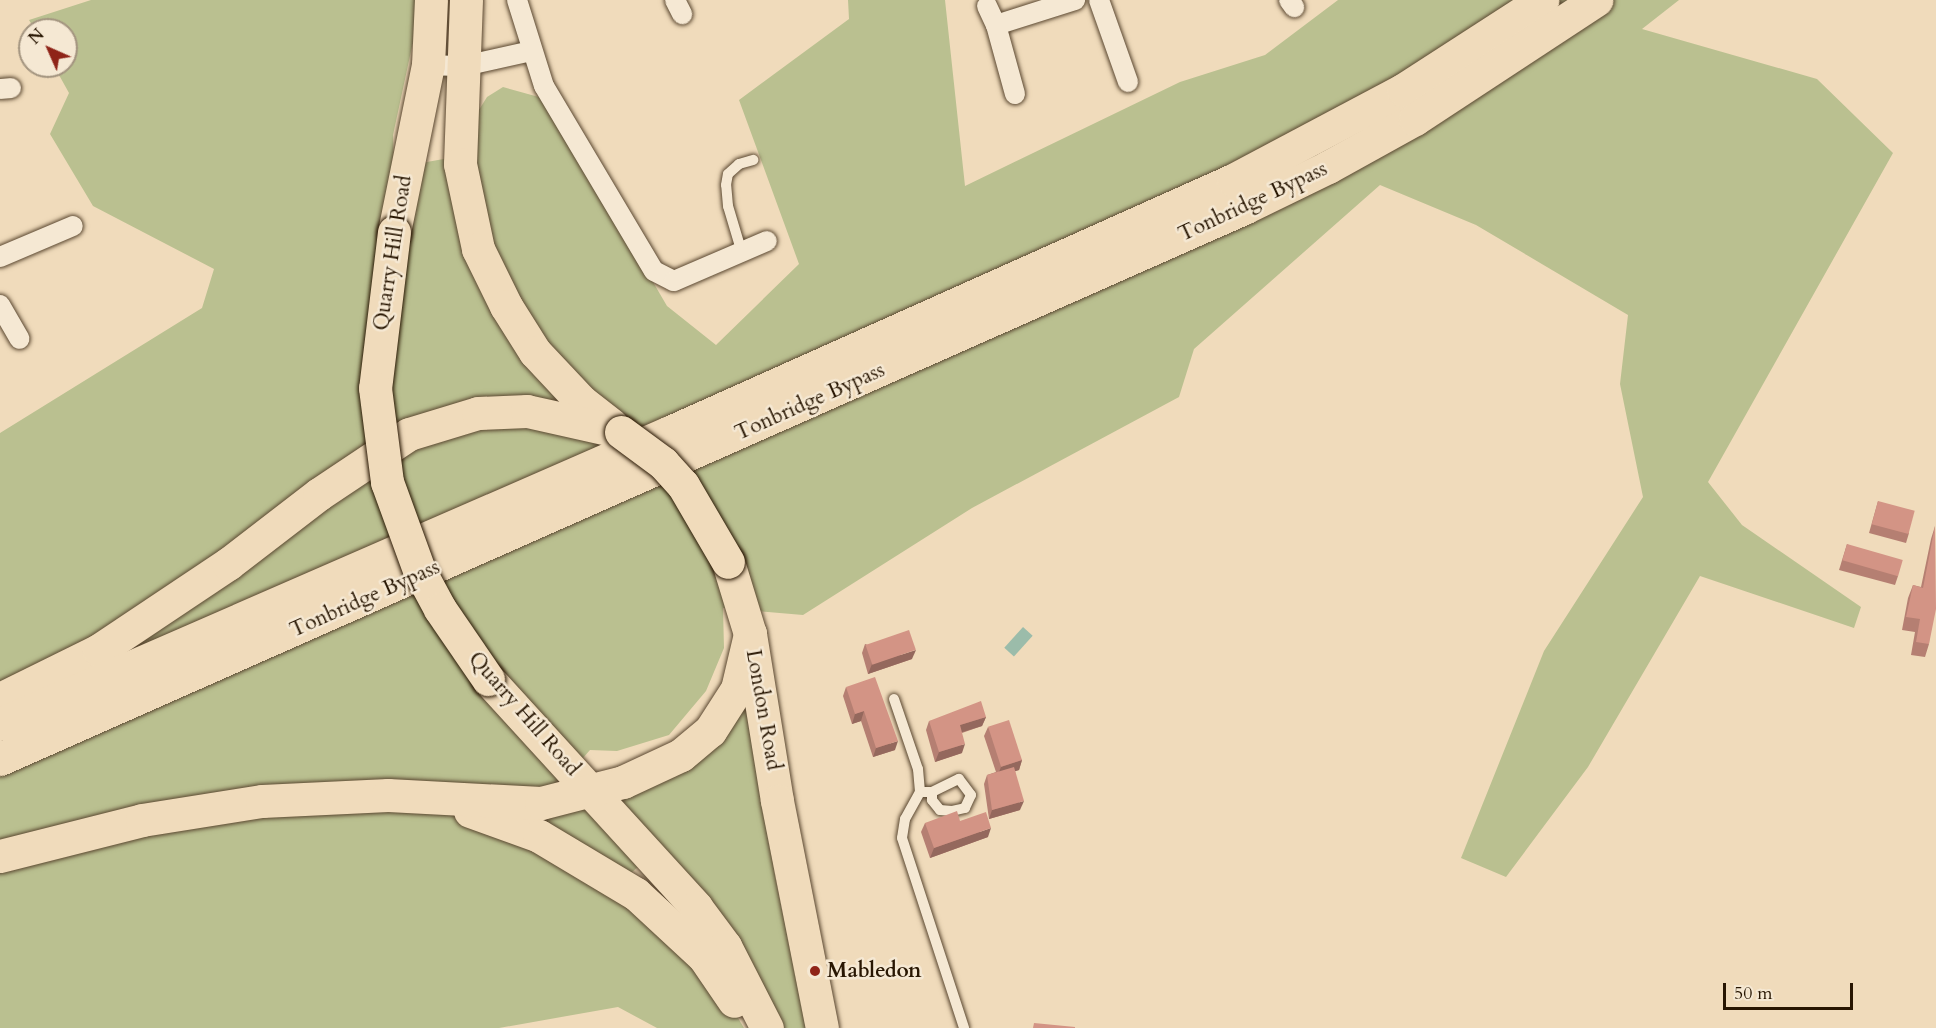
<!DOCTYPE html>
<style>
body{margin:0}
#map{position:relative;width:1936px;height:1028px;overflow:hidden;background:#f0dbbb;font-family:Cardo,serif}
div>[style]{position:absolute}
.green>*{inset:0;background:#bac090}
.water>*{inset:0;background:#9bbcaa;transform-origin:0 0}
.roads{filter:drop-shadow(0 0 2px #5a4730) drop-shadow(0 0 2px #5a4730)}
.lane>*{height:10px;margin:-5px;padding:0 5px;transform-origin:5px;border-radius:5px;background:#f5e8d3}
.street>*{height:20px;margin:-10px;padding:0 10px;transform-origin:10px;border-radius:10px;background:#f5e8d3}
.highway>*{height:33px;margin:-16.5px;padding:0 16.5px;transform-origin:16.5px;border-radius:16.5px;background:#f0dbbb}
.bridges{filter:drop-shadow(0 0 2px #281602) drop-shadow(0 0 2px #281602)}
.highway-bridge>*{height:33px;margin:-16.5px;padding:0 16.5px;transform-origin:16.5px;border-radius:16.5px;background:#f0dbbb}
.wall>*{inset:0;background:#b57f72}
.shaded-wall>*{inset:0;background:#94685d}
.building>*{inset:0;background:#d39485;transform-origin:0 0}
.dots>*{width:16px;height:16px;translate:-50% -50%;box-sizing:border-box;border:3px solid #f5e8d3;border-radius:50%}
span{translate:-50% -50%;white-space:nowrap;text-align:center;line-height:1.15;-webkit-text-stroke:5px #f5e8d3;paint-order:stroke}
.street-label{font-size:21px;color:#281602}
.poi-label{font-size:21px;color:#281602;font-weight:700}
.left{translate:0 -50%;text-align:left}
.north{position:absolute;left:18px;top:18px;width:60px;height:60px;box-sizing:border-box;background:#f5e8d3;border:2px solid #a3947f;border-radius:50%;rotate:315deg;font-size:16px;font-weight:700;line-height:24px;text-align:center;color:#281602}
.north::after{content:'';display:block;margin:auto;width:21px;height:27px;background:#8f2418;clip-path:polygon(50% 0,100% 100%,50% 72%,0 100%)}
.scale{position:absolute;left:1723px;top:983px;width:130px;height:27px;box-sizing:border-box;border:3px solid #281602;border-top:0;padding-left:8px;font-size:18px;line-height:21px;white-space:nowrap;color:#281602;-webkit-text-stroke:4px #f5e8d3;paint-order:stroke}
</style>
<div id="map">
<div class="green">
<div style="clip-path:polygon(91px 0,422px 0,393px 135px,394px 168px,449px 158px,487px 97px,503px 87px,546px 99px,667px 306px,716px 345px,799px 264px,739px 100px,849px 19px,848px 0,945px 0,965px 186px,1180px 82px,1265px 55px,1338px 0,1679px 0,1642px 29px,1817px 79px,1893px 153px,1708px 482px,1742px 525px,1861px 607px,1854px 628px,1700px 576px,1588px 767px,1506px 877px,1461px 858px,1544px 651px,1643px 497px,1620px 384px,1628px 315px,1476px 225px,1380px 185px,1194px 349px,1179px 397px,972px 508px,803px 615px,723px 608px,724px 648px,706px 691px,669px 735px,617px 751px,590px 750px,561px 783px,531px 790px,492px 787px,723px 993px,744px 1028px,657px 1028px,618px 1007px,499px 1028px,0 1028px,0 433px,202px 308px,214px 269px,93px 206px,50px 134px,69px 93px,54px 66px,66px 66px,66px 30px,35px 30px,29px 20px)"></div>
<div style="clip-path:polygon(748px 688px,775px 876px,807px 1028px,775px 1028px,605px 793px)"></div>
<div style="clip-path:polygon(584px 799px,639px 866px,631px 873px,524px 809px)"></div>
</div>
<div class="water">
<div style="left:1023px;top:627px;width:13px;height:28px;rotate:42deg"></div>
</div>
<div class="roads">
<div class="lane">
<div style="left:742px;top:253px;width:49px;rotate:-106.6deg"></div>
<div style="left:728px;top:206px;width:21px;rotate:-95deg"></div>
<div style="left:726px;top:185px;width:11px;rotate:-80deg"></div>
<div style="left:728px;top:174px;width:15px;rotate:-42deg"></div>
<div style="left:739px;top:164px;width:15px;rotate:-16deg"></div>
<div style="left:894px;top:699px;width:74px;rotate:71.1deg"></div>
<div style="left:918px;top:769px;width:23px;rotate:85deg"></div>
<div style="left:920px;top:792px;width:31px;rotate:119deg"></div>
<div style="left:905px;top:819px;width:19px;rotate:99deg"></div>
<div style="left:902px;top:838px;width:200px;rotate:71.9deg"></div>
<div style="left:920px;top:792px;width:12px"></div>
<div style="left:932px;top:792px;width:30px;rotate:-26deg"></div>
<div style="left:959px;top:779px;width:20px;rotate:53deg"></div>
<div style="left:971px;top:795px;width:14px;rotate:115deg"></div>
<div style="left:965px;top:808px;width:13px;rotate:167deg"></div>
<div style="left:952px;top:811px;width:12px;rotate:-175deg"></div>
<div style="left:940px;top:810px;width:13px;rotate:-129deg"></div>
<div style="left:932px;top:800px;width:8px;rotate:-90deg"></div>
</div>
<div class="street">
<div style="left:517px;top:0;width:90px;rotate:72.6deg"></div>
<div style="left:544px;top:86px;width:215px;rotate:59.3deg"></div>
<div style="left:654px;top:271px;width:22px;rotate:27deg"></div>
<div style="left:674px;top:281px;width:101px;rotate:-23.3deg"></div>
<div style="left:675px;top:0;width:16px;rotate:63deg"></div>
<div style="left:1099px;top:0;width:87px;rotate:70.5deg"></div>
<div style="left:1289px;top:0;width:9px;rotate:54deg"></div>
<div style="left:987px;top:6px;width:21px;rotate:65deg"></div>
<div style="left:428px;top:65px;width:36px;rotate:2deg"></div>
<div style="left:464px;top:66px;width:69px;rotate:-12.6deg"></div>
<div style="left:0;top:89px;width:11px;rotate:-5deg"></div>
<div style="left:1015px;top:94px;width:72px;rotate:-105.4deg"></div>
<div style="left:996px;top:25px;width:83px;rotate:-17.6deg"></div>
<div style="left:0;top:257px;width:79px;rotate:-23deg"></div>
<div style="left:0;top:305px;width:39px;rotate:60deg"></div>
</div>
<div class="highway">
<div style="left:466px;top:0;width:164px;rotate:92.1deg"></div>
<div style="left:460px;top:164px;width:87px;rotate:78deg"></div>
<div style="left:478px;top:249px;width:64px;rotate:63.8deg"></div>
<div style="left:506px;top:306px;width:54px;rotate:57.8deg"></div>
<div style="left:535px;top:352px;width:67px;rotate:46.8deg"></div>
<div style="left:581px;top:401px;width:39px;rotate:38deg"></div>
<div style="left:394px;top:232px;width:170px;rotate:-78.5deg"></div>
<div style="left:428px;top:65px;width:65px;rotate:-87.4deg"></div>
<div style="left:728px;top:562px;width:75px;rotate:73deg"></div>
<div style="left:750px;top:634px;width:169px;rotate:80.8deg"></div>
<div style="left:777px;top:801px;width:231px;rotate:78.8deg"></div>
<div style="left:488px;top:679px;width:309px;rotate:47.6deg"></div>
<div style="left:696px;top:907px;width:49px;rotate:53.4deg"></div>
<div style="left:725px;top:946px;width:92px;rotate:62.9deg"></div>
<div style="left:0;top:699px;width:110px;rotate:-26.3deg"></div>
<div style="left:99px;top:650px;width:155px;rotate:-33.7deg"></div>
<div style="left:228px;top:564px;width:115px;rotate:-37.6deg"></div>
<div style="left:319px;top:494px;width:108px;rotate:-33.7deg"></div>
<div style="left:409px;top:434px;width:72px;rotate:-16.9deg"></div>
<div style="left:478px;top:413px;width:49px;rotate:-2.3deg"></div>
<div style="left:527px;top:411px;width:96px;rotate:12.6deg"></div>
<div style="left:0;top:724px;width:731px;rotate:-23.55deg"></div>
<div style="left:670px;top:432px;width:617px;rotate:-24.11deg"></div>
<div style="left:1233px;top:180px;width:192px;rotate:-27.9deg"></div>
<div style="left:1403px;top:90px;width:166px;rotate:-32.9deg"></div>
<div style="left:0;top:759px;width:1361px;rotate:-23.89deg"></div>
<div style="left:1244px;top:208px;width:93px;rotate:-26deg"></div>
<div style="left:1328px;top:167px;width:99px;rotate:-28.9deg"></div>
<div style="left:1415px;top:119px;width:217px;rotate:-33.3deg"></div>
<div style="left:470px;top:811px;width:73px;rotate:19.9deg"></div>
<div style="left:539px;top:836px;width:113px;rotate:30.9deg"></div>
<div style="left:636px;top:894px;width:93px;rotate:42.8deg"></div>
<div style="left:704px;top:957px;width:53px;rotate:55.7deg"></div>
<div style="left:0;top:856px;width:146px;rotate:-14.2deg"></div>
<div style="left:142px;top:820px;width:121px;rotate:-9deg"></div>
<div style="left:262px;top:801px;width:126px;rotate:-2.7deg"></div>
<div style="left:388px;top:795px;width:153px;rotate:3deg"></div>
<div style="left:541px;top:803px;width:85px;rotate:-14.4deg"></div>
<div style="left:623px;top:782px;width:64px;rotate:-25deg"></div>
<div style="left:681px;top:755px;width:38px;rotate:-40deg"></div>
<div style="left:710px;top:731px;width:50px;rotate:-57.3deg"></div>
<div style="left:737px;top:689px;width:57px;rotate:-76.7deg"></div>
</div>
</div>
<div class="bridges">
<div class="highway-bridge">
<div style="left:394px;top:232px;width:157px;rotate:96.9deg"></div>
<div style="left:375px;top:388px;width:95px;rotate:82.7deg"></div>
<div style="left:387px;top:482px;width:94px;rotate:70deg"></div>
<div style="left:419px;top:570px;width:44px;rotate:61.7deg"></div>
<div style="left:440px;top:609px;width:85px;rotate:55.6deg"></div>
<div style="left:621px;top:432px;width:52px;rotate:36.4deg"></div>
<div style="left:663px;top:463px;width:30px;rotate:48deg"></div>
<div style="left:683px;top:485px;width:89px;rotate:59.7deg"></div>
</div>
</div>
<div class="wall">
<div style="clip-path:polygon(1878px 501px,1909px 533px,1906px 543px,1869px 533px)"></div>
<div style="clip-path:polygon(1935px 526px,1929px 644px,1925px 657px,1911px 655px,1915px 632px,1902px 630px,1908px 598px,1913px 585px,1921px 587px,1931px 539px)"></div>
<div style="clip-path:polygon(1847px 544px,1898px 576px,1895px 585px,1839px 570px)"></div>
<div style="clip-path:polygon(865px 644px,912px 659px,868px 674px,862px 653px)"></div>
<div style="clip-path:polygon(846px 687px,895px 750px,873px 757px,861px 721px,852px 724px,843px 696px)"></div>
<div style="clip-path:polygon(986px 717px,982px 726px,962px 733px,962px 753px,935px 762px,926px 730px,929px 721px)"></div>
<div style="clip-path:polygon(988px 727px,1022px 760px,1019px 770px,1015px 771px,1020px 810px,989px 819px,984px 784px,987px 775px,996px 772px,984px 736px)"></div>
<div style="clip-path:polygon(960px 821px,988px 837px,930px 858px,921px 832px,925px 823px)"></div>
</div>
<div class="shaded-wall">
<div style="clip-path:polygon(916px 650px,912px 659px,868px 674px,872px 664px)"></div>
<div style="clip-path:polygon(864px 711px,861px 721px,852px 724px,855px 714px)"></div>
<div style="clip-path:polygon(986px 717px,982px 726px,956px 734px,960px 725px)"></div>
<div style="clip-path:polygon(898px 741px,895px 750px,873px 757px,876px 748px)"></div>
<div style="clip-path:polygon(965px 744px,962px 753px,935px 762px,939px 752px)"></div>
<div style="clip-path:polygon(1022px 760px,1019px 770px,997px 777px,1001px 767px)"></div>
<div style="clip-path:polygon(1024px 801px,1020px 810px,989px 819px,992px 810px)"></div>
<div style="clip-path:polygon(991px 828px,988px 837px,930px 858px,934px 848px)"></div>
</div>
<div class="building">
<div style="left:1878px;top:501px;width:38px;height:24px;rotate:15deg"></div>
<div style="clip-path:polygon(1935px 526px,1936px 609px,1929px 644px,1916px 642px,1920px 619px,1906px 617px,1913px 585px,1923px 588px)"></div>
<div style="left:1847px;top:544px;width:58px;height:17px;rotate:16deg"></div>
<div style="left:909px;top:630px;width:21px;height:46px;rotate:71deg"></div>
<div style="clip-path:polygon(875px 677px,898px 741px,876px 748px,864px 711px,855px 714px,846px 687px)"></div>
<div style="clip-path:polygon(981px 701px,986px 717px,960px 725px,965px 744px,939px 752px,929px 721px)"></div>
<div style="left:1009px;top:720px;width:42px;height:22px;rotate:72deg"></div>
<div style="clip-path:polygon(1014px 767px,1024px 801px,992px 810px,987px 775px)"></div>
<div style="clip-path:polygon(957px 811px,960px 821px,986px 812px,991px 828px,934px 848px,925px 823px)"></div>
<div style="clip-path:polygon(1034px 1023px,1075px 1027px,1075px 1028px,1033px 1028px)"></div>
</div>
<div class="dots">
<div style="left:815px;top:971px;background:#8f2418"></div>
</div>
<div class="street-label">
<span style="left:1253px;top:202px;rotate:-25deg">Tonbridge Bypass</span>
<span style="left:393px;top:253px;rotate:-81deg">Quarry Hill Road</span>
<span style="left:810px;top:402px;rotate:-24deg">Tonbridge Bypass</span>
<span style="left:365px;top:599px;rotate:-24deg">Tonbridge Bypass</span>
<span style="left:763px;top:710px;rotate:80deg">London Road</span>
<span style="left:524px;top:714px;rotate:49deg">Quarry Hill Road</span>
</div>
<div class="poi-label">
<span class="left" style="left:827px;top:971px">Mabledon</span>
</div>
<div class="north">N</div>
<div class="scale">50 m</div>
</div>
